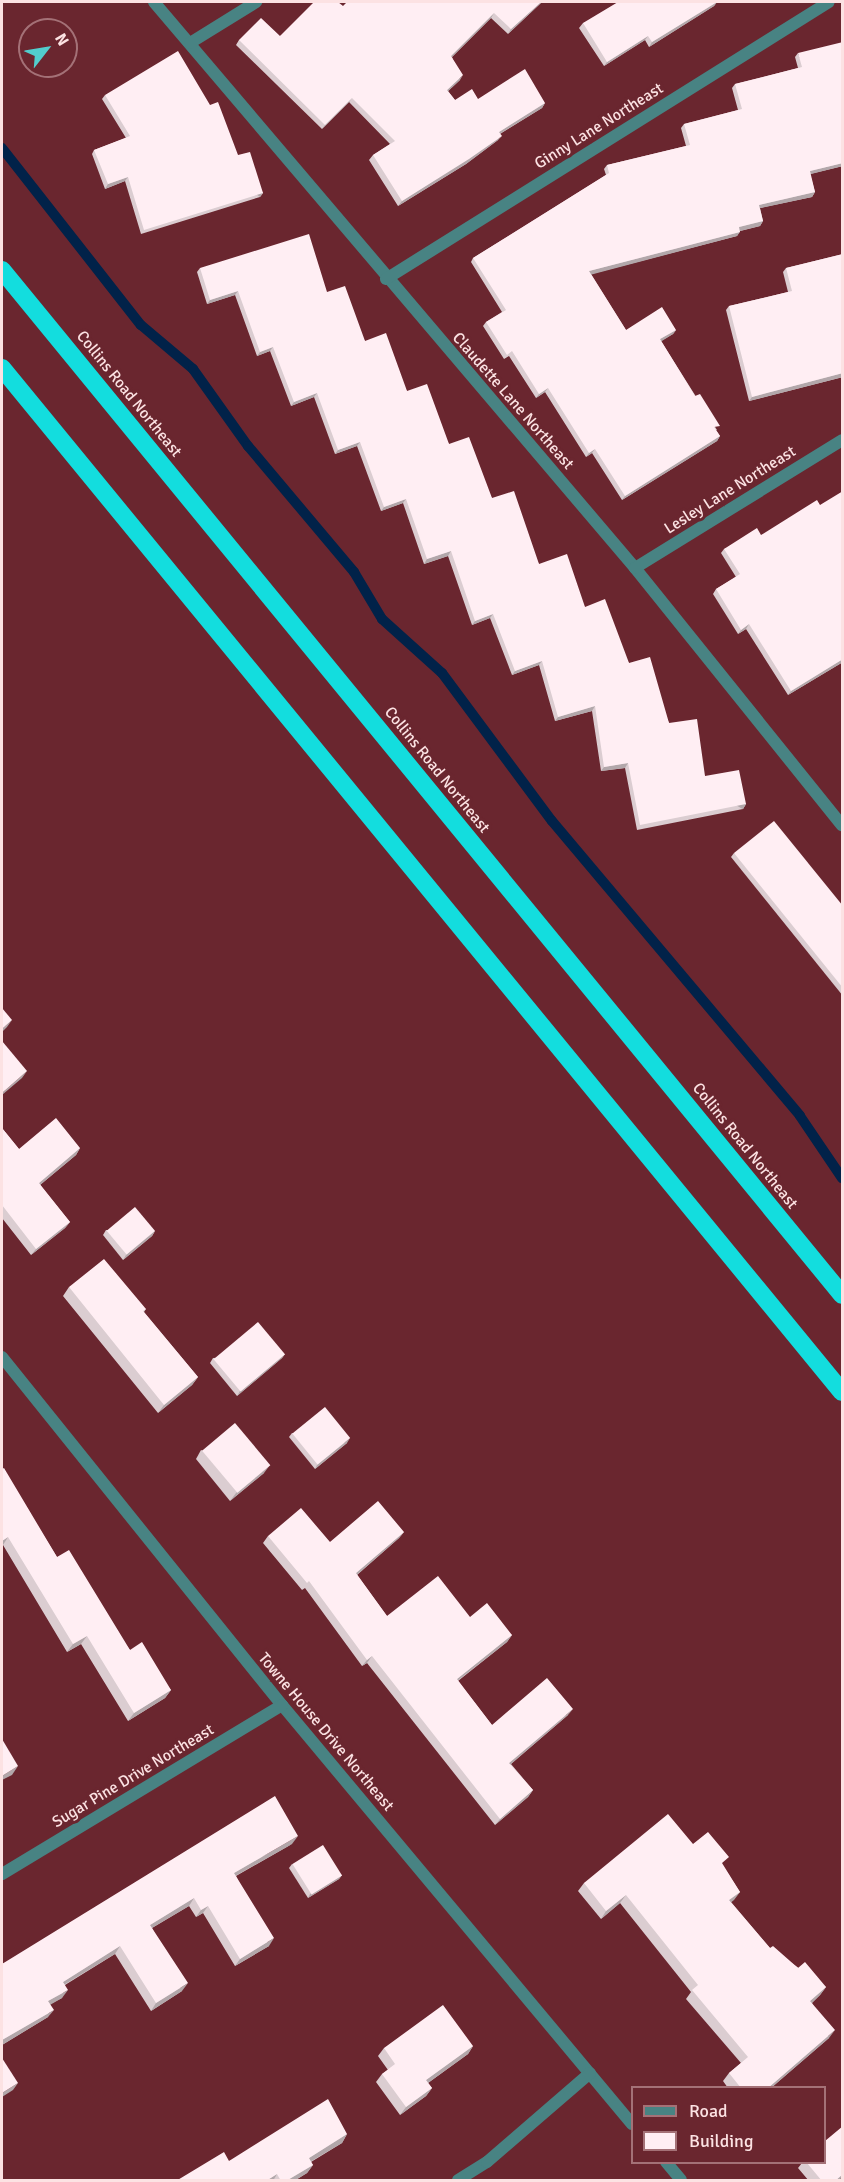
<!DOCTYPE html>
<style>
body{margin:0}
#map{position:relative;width:844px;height:2182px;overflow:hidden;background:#6a262f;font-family:Signika,sans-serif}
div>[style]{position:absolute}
.stream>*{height:10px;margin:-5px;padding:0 5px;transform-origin:5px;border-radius:5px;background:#012249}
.street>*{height:12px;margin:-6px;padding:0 6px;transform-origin:6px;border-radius:6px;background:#488383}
.highway>*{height:18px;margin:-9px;padding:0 9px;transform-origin:9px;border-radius:9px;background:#13ddde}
.wall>*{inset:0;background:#dbcdd1}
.shaded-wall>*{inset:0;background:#b2a7aa;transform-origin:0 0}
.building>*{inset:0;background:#ffeef3;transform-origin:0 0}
span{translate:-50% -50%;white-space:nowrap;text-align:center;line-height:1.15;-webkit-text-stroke:6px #6a262f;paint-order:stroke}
.street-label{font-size:16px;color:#fce2e3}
.frame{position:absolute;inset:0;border:3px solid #fce2e3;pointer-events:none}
.legend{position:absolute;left:631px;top:2086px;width:195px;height:78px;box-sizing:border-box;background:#6a262f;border:2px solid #a47177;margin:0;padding:8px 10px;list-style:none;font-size:18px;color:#fce2e3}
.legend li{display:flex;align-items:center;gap:12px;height:30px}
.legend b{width:30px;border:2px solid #a47177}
.north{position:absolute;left:18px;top:18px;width:60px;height:60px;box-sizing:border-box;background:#6a262f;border:2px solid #a47177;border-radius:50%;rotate:59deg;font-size:16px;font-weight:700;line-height:24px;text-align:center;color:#fce2e3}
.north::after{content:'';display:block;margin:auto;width:21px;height:27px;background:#52cdcd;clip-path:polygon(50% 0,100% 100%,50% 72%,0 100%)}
</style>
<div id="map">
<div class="stream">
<div style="left:2px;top:148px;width:225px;rotate:51.9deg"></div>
<div style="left:141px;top:325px;width:68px;rotate:40.2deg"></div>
<div style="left:193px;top:369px;width:95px;rotate:54.5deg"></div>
<div style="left:248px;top:446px;width:165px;rotate:49.9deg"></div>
<div style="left:354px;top:572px;width:55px;rotate:59.2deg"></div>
<div style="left:382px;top:619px;width:81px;rotate:42deg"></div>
<div style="left:442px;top:673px;width:184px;rotate:53.4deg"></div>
<div style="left:552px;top:821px;width:385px;rotate:49.9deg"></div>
<div style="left:800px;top:1116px;width:75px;rotate:55.9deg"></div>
</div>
<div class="street">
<div style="left:154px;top:2px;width:743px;rotate:49.64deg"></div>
<div style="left:635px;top:568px;width:330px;rotate:51.2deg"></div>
<div style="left:190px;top:43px;width:78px;rotate:-31.8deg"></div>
<div style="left:386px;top:279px;width:522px;rotate:-32.02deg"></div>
<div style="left:635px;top:568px;width:243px;rotate:-31.7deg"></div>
<div style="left:2px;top:1357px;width:447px;rotate:51.2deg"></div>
<div style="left:282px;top:1705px;width:546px;rotate:50.13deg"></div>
<div style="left:2px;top:1874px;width:327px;rotate:-31.1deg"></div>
<div style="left:666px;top:2162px;width:23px;rotate:50deg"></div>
<div style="left:458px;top:2180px;width:34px;rotate:-32deg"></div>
<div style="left:487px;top:2162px;width:136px;rotate:-40.8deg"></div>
</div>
<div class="highway">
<div style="left:2px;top:270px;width:1325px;rotate:50.66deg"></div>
<div style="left:2px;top:368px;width:1324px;rotate:50.64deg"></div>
</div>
<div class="wall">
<div style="clip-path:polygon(542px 2px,508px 34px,491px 18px,452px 57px,460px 80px,448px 91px,455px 100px,478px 99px,545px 103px,542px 108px,500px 134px,498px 140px,466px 164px,398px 206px,369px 160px,373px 155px,390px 144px,349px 102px,322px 129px,236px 45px,239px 40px,280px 36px,343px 6px)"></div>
<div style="clip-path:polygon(717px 2px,714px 6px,649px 47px,645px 40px,604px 66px,579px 28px,583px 23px)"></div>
<div style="clip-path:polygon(798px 53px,843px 166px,810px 174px,815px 192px,812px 197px,760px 208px,763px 221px,760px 226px,740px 231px,737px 236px,591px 274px,626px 330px,676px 330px,673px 334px,661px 341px,717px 430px,716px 430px,720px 436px,717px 441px,622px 500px,592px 453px,586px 457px,545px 392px,536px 398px,509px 356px,504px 359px,483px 326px,486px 322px,502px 312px,471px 262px,473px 258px,606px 175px,604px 169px,607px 165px,686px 146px,681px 128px,684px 124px,738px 110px,732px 88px,735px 84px,798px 68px,795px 57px)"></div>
<div style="clip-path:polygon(105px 95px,238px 155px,263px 193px,260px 197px,141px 234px,125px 181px,105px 189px,92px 154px,94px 150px,126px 138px,102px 99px)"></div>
<div style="clip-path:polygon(843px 254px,843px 377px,749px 401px,726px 310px,729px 306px,788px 292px,783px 272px,786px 268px)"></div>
<div style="clip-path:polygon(200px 268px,327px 292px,365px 341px,407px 391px,492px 498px,539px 564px,585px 607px,629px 663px,705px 776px,746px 804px,743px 809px,637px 830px,625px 768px,601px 771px,592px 711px,555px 721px,539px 665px,512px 675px,490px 618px,472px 625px,448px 556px,424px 564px,403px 503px,381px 511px,357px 446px,335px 454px,314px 397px,291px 406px,270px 351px,257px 356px,235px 295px,207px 304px,197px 272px)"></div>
<div style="clip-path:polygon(761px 535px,843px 662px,788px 695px,746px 629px,738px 634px,713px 594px,716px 589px,736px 577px,721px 553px,724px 549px)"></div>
<div style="clip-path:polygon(734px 853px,843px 906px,843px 996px,731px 857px)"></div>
<div style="clip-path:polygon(2px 1128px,19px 1149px,80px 1148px,76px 1155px,40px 1185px,70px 1222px,65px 1228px,31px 1255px,2px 1218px)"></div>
<div style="clip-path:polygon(106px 1230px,155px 1231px,152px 1236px,123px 1260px,103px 1235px)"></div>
<div style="clip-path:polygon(69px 1287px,146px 1309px,144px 1312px,198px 1377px,192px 1385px,158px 1413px,63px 1296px)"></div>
<div style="clip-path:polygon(285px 1354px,282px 1358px,237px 1396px,210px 1363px,213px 1358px)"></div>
<div style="clip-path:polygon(292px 1433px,347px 1443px,315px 1469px,289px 1437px)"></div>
<div style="clip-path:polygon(201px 1450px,264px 1473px,230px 1501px,196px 1459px)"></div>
<div style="clip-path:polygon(2px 1469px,57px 1557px,130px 1650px,171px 1690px,165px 1698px,128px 1721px,81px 1644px,67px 1652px,3px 1545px)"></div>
<div style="clip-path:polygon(404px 1532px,399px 1538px,357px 1575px,387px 1616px,470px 1617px,512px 1635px,507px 1642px,458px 1681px,492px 1725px,568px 1715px,511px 1764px,533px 1790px,528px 1797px,495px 1825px,367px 1663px,362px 1666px,305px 1588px,302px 1590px,263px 1543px,268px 1536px,330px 1542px)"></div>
<div style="clip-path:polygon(292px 1844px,236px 1876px,269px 1946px,235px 1966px,203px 1913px,196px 1917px,189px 1906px,152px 1928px,182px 1991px,151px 2011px,115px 1954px,65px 1985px,62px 1998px,50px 2004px,48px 2017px,2px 2045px,2px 1964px)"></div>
<div style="clip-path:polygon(693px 1844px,723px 1866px,740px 1892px,731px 1902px,770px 1948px,826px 1987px,820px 1995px,812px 2003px,829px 2038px,771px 2088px,728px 2088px,723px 2081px,729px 2073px,741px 2063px,686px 1999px,691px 1992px,620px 1903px,601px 1919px,578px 1891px,584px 1883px)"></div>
<div style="clip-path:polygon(292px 1864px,342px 1875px,339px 1879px,308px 1898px,289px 1868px)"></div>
<div style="clip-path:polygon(473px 2046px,468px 2054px,428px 2083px,432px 2088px,426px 2096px,400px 2115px,376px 2082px,382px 2074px,388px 2070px,378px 2056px,384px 2048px)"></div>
<div style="clip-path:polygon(843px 2126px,843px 2180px,841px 2178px,838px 2181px,809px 2181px,798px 2168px,802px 2163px,825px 2163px)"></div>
<div style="clip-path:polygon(347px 2134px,342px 2143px,311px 2162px,313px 2165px,307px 2173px,294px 2181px,176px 2181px,229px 2161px)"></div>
</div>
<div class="shaded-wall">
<div style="clip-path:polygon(541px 2px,542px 2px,508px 34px,511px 29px)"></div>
<div style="clip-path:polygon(717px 2px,714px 6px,649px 47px,652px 42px)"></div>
<div style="clip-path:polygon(494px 13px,491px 18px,448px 61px,451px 56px)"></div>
<div style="clip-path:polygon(648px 36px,645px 40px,604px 66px,607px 62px)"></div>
<div style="clip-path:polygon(463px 75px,460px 80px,444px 95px,447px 90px)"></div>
<div style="clip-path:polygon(352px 98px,349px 102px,322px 129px,325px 125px)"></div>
<div style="clip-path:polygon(545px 103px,542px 108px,496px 136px,499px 132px)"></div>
<div style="clip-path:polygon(502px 136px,498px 140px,466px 164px,398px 206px,402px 201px)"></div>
<div style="clip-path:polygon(843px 163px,843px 166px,807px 175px,810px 171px)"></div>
<div style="clip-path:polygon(128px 177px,125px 181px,105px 189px,108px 184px)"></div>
<div style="clip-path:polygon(815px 192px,812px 197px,756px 209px,759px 205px)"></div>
<div style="left:263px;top:193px;width:5px;height:125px;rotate:127deg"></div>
<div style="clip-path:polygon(763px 221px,760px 226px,736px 232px,739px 227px)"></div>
<div style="clip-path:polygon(740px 232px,737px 236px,586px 276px,589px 271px)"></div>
<div style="clip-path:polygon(238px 291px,235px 295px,207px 304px,210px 300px)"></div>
<div style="clip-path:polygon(676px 330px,673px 334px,657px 344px,660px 339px)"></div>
<div style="clip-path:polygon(273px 347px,270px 351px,257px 356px,260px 352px)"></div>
<div style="clip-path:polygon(843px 373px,843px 377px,749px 401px,752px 397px)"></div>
<div style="clip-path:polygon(548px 388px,545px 392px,536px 398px,539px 394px)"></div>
<div style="clip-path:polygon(317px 393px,314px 397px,291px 406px,294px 402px)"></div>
<div style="clip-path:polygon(720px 436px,717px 441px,622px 500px,625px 496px)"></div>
<div style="clip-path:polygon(360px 442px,357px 446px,335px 454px,338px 450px)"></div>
<div style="clip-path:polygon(595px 449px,592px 453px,586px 457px,589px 453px)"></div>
<div style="clip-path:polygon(406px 499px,403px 503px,381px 511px,384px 507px)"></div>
<div style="clip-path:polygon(451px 551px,448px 556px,424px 564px,427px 559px)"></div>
<div style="clip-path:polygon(493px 614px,490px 618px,472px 625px,475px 621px)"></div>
<div style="clip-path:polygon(749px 624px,746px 629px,738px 634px,741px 630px)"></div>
<div style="clip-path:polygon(843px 659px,843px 662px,788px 695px,791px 691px)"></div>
<div style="clip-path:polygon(542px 661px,539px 665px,512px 675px,515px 671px)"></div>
<div style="clip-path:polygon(595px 706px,592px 711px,555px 721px,558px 717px)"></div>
<div style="clip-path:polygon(628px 763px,625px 768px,601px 771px,604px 767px)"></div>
<div style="left:746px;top:804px;width:6px;height:108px;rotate:121deg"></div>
<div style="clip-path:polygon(12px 1020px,7px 1027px,2px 1032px,2px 1029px)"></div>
<div style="clip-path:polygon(27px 1071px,22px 1078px,2px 1095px,2px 1093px)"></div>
<div style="clip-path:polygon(80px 1148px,76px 1155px,34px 1190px,39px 1183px)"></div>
<div style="clip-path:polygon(70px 1222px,65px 1228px,31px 1255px,36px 1249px)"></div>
<div style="clip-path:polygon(155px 1231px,152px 1236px,123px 1260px,126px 1255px)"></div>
<div style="clip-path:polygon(285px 1354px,282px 1358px,237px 1396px,240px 1391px)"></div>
<div style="clip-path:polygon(198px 1377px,192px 1385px,158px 1413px,164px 1405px)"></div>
<div style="clip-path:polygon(350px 1438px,347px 1443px,315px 1469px,317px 1465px)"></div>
<div style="clip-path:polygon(270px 1465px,264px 1473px,230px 1501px,236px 1493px)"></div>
<div style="clip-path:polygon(404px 1532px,399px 1538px,351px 1580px,356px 1573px)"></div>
<div style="clip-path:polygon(8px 1537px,3px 1545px,2px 1545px,2px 1541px)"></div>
<div style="clip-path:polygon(512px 1635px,507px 1642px,452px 1685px,457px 1679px)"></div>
<div style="clip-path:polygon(87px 1636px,81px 1644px,67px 1652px,73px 1644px)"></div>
<div style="clip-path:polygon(372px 1656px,367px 1663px,362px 1666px,367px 1660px)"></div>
<div style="clip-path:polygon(171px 1690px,165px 1698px,128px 1721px,134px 1713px)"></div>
<div style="clip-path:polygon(573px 1709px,568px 1715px,505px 1769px,509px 1763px)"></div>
<div style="clip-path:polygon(18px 1766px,12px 1775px,2px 1780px,2px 1776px)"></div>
<div style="clip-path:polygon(533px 1790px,528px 1797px,495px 1825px,500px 1819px)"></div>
<div style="clip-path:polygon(298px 1836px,292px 1844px,228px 1880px,234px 1873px)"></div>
<div style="clip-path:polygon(342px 1875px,339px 1879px,308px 1898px,310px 1894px)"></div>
<div style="clip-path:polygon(740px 1892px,734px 1900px,724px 1908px,729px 1900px)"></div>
<div style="clip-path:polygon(626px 1895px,620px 1903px,601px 1919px,606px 1911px)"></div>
<div style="clip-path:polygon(194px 1898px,189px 1906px,145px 1932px,150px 1925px)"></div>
<div style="clip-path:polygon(208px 1906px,203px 1913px,196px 1917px,201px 1910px)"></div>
<div style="clip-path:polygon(274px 1938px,269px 1946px,235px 1966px,240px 1959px)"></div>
<div style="clip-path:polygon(120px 1946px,115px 1954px,57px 1989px,63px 1982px)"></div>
<div style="clip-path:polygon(188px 1983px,182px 1991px,151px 2011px,156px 2003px)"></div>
<div style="clip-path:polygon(826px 1987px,820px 1995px,805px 2009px,810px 2001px)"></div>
<div style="clip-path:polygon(68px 1990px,62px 1998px,43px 2009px,48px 2001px)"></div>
<div style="clip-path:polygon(54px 2010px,48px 2017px,2px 2045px,2px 2040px)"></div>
<div style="clip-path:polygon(835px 2030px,829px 2038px,771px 2088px,768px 2088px)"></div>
<div style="clip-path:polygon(473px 2046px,468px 2054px,421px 2088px,426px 2080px)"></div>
<div style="clip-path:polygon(18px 2083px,13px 2090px,2px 2097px,2px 2093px)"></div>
<div style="clip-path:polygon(432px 2088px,426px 2096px,400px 2115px,406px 2107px)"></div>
<div style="clip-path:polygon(347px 2134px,342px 2143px,303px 2166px,309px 2158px)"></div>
<div style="clip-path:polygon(313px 2165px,307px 2173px,294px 2181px,286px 2181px)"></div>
<div style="clip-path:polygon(277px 2174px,273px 2181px,266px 2181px)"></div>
<div style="clip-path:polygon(843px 2174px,843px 2176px,838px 2181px,835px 2181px)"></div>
</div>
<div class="building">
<div style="clip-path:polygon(314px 2px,338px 2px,343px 6px,347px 2px,541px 2px,511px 29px,494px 13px,451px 56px,463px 75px,447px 90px,455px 100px,472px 89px,478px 99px,525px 69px,545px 103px,499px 132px,502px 136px,469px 159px,402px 201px,373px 155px,395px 141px,352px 98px,325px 125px,239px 40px,261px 18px,280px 36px)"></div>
<div style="clip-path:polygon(618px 2px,717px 2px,652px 42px,648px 36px,607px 62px,583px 23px)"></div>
<div style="clip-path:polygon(843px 42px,843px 163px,810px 171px,815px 192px,759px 205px,763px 221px,739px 227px,740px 232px,589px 271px,626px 330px,662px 307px,676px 330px,660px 339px,695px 396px,700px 394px,720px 426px,714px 427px,720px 436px,625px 496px,595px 449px,589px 453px,548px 388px,539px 394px,512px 351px,507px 355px,486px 322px,506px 310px,473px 258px,609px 173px,607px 165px,690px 145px,684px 124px,742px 109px,735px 84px,802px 67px,798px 53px)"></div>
<div style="clip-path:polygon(178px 51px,210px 105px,218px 102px,238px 155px,250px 152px,263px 193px,144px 230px,128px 177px,108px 184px,94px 150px,130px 136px,105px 95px)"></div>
<div style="clip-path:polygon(309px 234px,327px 292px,345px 286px,365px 341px,386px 333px,407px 391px,427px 384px,449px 444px,469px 437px,492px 498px,514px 491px,539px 564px,567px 554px,585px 607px,605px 599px,629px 663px,650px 657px,669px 723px,697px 719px,705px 776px,739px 770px,746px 804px,640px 825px,628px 763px,604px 767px,595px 706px,558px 717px,542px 661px,515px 671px,493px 614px,475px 621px,451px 551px,427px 559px,406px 499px,384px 507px,360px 442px,338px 450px,317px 393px,294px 402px,273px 347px,260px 352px,238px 291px,210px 300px,200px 268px)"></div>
<div style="clip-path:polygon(843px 254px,843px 373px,752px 397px,729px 306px,792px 291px,786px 268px)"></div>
<div style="clip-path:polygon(843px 491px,843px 659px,791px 691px,749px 624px,741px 630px,716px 589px,740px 574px,724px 549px,757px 528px,761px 535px,817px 500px,820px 505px)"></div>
<div style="clip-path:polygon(774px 821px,843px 906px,843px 988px,734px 853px)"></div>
<div style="clip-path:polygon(2px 1008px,12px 1020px,2px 1029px)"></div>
<div style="clip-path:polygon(2px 1041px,27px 1071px,2px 1093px)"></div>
<div style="clip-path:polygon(56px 1118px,80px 1148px,39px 1183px,70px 1222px,36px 1249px,2px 1205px,2px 1128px,19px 1149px)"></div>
<div style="left:135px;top:1207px;width:31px;height:37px;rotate:50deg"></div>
<div style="clip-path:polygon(104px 1259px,146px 1309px,143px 1311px,198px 1377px,164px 1405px,69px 1287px)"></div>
<div style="left:258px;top:1322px;width:42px;height:58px;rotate:50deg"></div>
<div style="left:325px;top:1407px;width:40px;height:42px;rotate:51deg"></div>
<div style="left:235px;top:1423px;width:55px;height:43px;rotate:50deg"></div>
<div style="clip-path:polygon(4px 1468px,57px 1557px,69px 1550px,130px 1650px,142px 1642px,171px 1690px,134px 1713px,87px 1636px,73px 1644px,8px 1537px,2px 1541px,2px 1469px)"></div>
<div style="clip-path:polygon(378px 1501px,404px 1532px,356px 1573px,387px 1616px,438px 1576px,470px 1617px,487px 1603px,512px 1635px,457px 1679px,492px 1725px,547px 1678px,573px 1709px,509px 1763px,533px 1790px,500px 1819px,372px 1656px,367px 1660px,309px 1581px,307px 1583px,268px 1536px,301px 1508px,330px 1542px)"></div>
<div style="clip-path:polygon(2px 1739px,18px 1766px,2px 1776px)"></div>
<div style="clip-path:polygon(275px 1796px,298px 1836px,234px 1873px,274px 1938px,240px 1959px,208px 1906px,201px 1910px,194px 1898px,150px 1925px,188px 1983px,156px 2003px,120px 1946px,63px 1982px,68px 1990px,48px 2001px,54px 2010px,2px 2040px,2px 1964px)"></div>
<div style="clip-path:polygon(668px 1814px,693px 1844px,708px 1832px,729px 1857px,722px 1863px,740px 1892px,729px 1900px,770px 1948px,773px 1946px,798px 1968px,805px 1962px,826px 1987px,810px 2001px,835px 2030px,768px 2088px,741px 2088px,729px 2073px,748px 2057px,692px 1990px,698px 1985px,626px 1895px,606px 1911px,584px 1883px)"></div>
<div style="left:323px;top:1845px;width:36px;height:36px;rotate:58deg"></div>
<div style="clip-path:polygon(443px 2005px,473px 2046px,426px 2080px,432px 2088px,406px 2107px,382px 2074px,395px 2064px,384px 2048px)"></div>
<div style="clip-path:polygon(2px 2058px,18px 2083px,2px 2093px)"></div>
<div style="clip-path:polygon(328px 2099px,347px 2134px,309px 2158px,313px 2165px,286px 2181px,281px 2181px,277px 2174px,266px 2181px,176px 2181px,224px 2152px,229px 2161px)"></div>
<div style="clip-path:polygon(843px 2126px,843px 2174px,835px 2181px,822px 2181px,807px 2163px,825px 2163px,825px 2141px)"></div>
</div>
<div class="street-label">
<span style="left:599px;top:126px;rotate:-32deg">Ginny Lane Northeast</span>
<span style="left:129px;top:394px;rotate:51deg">Collins Road Northeast</span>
<span style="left:513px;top:401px;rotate:49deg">Claudette Lane Northeast</span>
<span style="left:730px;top:490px;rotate:-32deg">Lesley Lane Northeast</span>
<span style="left:437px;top:770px;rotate:51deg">Collins Road Northeast</span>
<span style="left:745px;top:1146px;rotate:51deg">Collins Road Northeast</span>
<span style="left:326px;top:1732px;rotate:50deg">Towne House Drive Northeast</span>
<span style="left:133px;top:1776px;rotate:-31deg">Sugar Pine Drive Northeast</span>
</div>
<div class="frame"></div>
<ul class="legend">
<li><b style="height:8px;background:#488383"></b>Road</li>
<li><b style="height:16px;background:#ffeef3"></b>Building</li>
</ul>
<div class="north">N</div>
</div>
